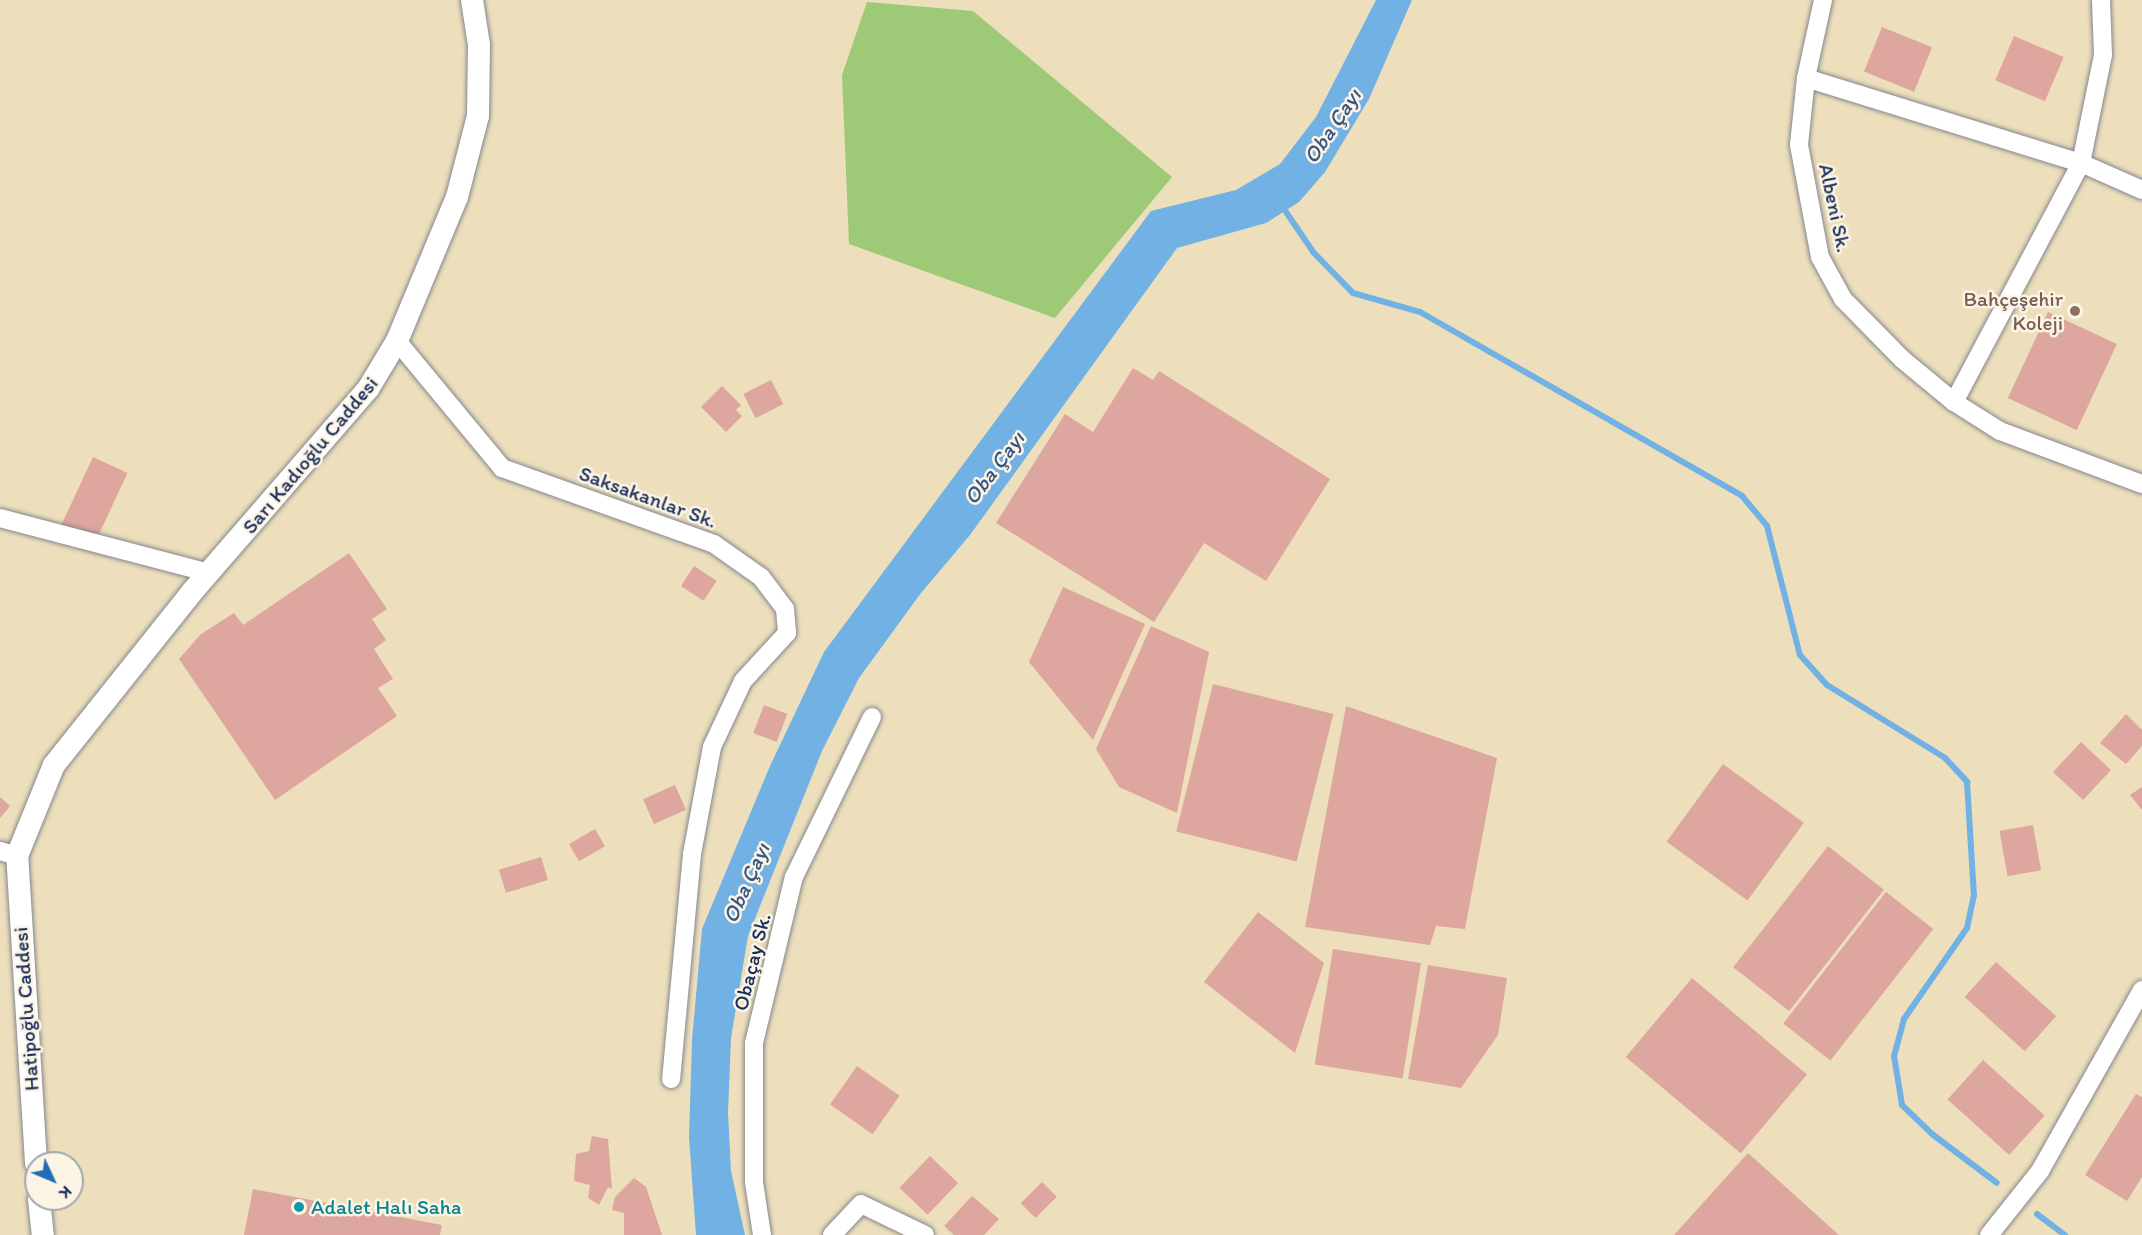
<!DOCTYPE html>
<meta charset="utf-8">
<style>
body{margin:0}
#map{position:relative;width:2142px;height:1235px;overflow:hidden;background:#eddfbc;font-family:Itim,sans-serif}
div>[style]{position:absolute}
.green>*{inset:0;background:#9ec976}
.water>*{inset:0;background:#71b1e4}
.stream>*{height:6px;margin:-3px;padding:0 3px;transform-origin:3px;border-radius:3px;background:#71b1e4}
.building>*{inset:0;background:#dda69f;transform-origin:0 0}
.roads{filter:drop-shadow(0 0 2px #84878d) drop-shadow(0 0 2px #84878d)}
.minor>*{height:18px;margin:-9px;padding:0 9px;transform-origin:9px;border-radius:9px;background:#fff}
.tertiary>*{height:22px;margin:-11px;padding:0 11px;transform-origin:11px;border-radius:11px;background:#fff}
.dots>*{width:16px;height:16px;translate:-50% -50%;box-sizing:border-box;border:3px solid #fcf5e5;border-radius:50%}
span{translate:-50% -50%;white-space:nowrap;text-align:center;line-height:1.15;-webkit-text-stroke:5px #fcf5e5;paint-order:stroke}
.street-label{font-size:21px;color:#1b2f5e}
.education-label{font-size:21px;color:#785e54}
.right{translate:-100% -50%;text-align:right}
.culture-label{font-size:21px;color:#0d838f}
.left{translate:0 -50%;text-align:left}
.water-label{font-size:22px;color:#355686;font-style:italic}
.north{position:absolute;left:24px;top:1151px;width:60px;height:60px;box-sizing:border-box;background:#fcf5e5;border:2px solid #a2a6af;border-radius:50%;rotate:134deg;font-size:16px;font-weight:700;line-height:24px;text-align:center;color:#1b2f5e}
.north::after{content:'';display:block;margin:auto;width:21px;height:27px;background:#1f6fb2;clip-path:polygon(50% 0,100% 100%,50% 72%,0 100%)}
</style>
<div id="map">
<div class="green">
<div style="clip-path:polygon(867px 2px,973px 11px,1172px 177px,1055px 318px,849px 244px,842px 75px)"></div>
</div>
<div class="water">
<div style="clip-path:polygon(1376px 0,1412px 0,1369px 99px,1325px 172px,1299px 202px,1266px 223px,1177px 248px,970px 535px,921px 593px,859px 678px,822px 751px,748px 936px,731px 1038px,728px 1113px,731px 1171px,745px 1235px,696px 1235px,689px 1137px,692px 1040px,702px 929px,770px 766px,824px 652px,1151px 211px,1236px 190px,1280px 164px,1316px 117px)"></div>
</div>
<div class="stream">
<div style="left:1282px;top:206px;width:57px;rotate:55.8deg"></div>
<div style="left:1314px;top:253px;width:56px;rotate:45.7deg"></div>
<div style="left:1353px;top:293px;width:70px;rotate:15.8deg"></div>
<div style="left:1420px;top:312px;width:371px;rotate:29.7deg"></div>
<div style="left:1742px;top:496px;width:39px;rotate:50deg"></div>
<div style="left:1767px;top:526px;width:133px;rotate:75.7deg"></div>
<div style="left:1800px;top:655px;width:40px;rotate:48deg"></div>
<div style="left:1827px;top:685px;width:139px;rotate:31.7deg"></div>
<div style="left:1945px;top:758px;width:33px;rotate:47deg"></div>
<div style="left:1967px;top:782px;width:113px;rotate:86.5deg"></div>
<div style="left:1974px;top:895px;width:34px;rotate:102deg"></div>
<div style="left:1967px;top:928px;width:111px;rotate:124.7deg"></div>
<div style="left:1904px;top:1019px;width:38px;rotate:105deg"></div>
<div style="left:1894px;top:1056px;width:50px;rotate:80.7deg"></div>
<div style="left:1902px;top:1105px;width:42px;rotate:44deg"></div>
<div style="left:1932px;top:1134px;width:81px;rotate:37deg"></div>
<div style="left:2037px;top:1214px;width:35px;rotate:37deg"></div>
</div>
<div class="building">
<div style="left:1882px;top:27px;width:54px;height:48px;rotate:22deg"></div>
<div style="left:2014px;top:36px;width:54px;height:48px;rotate:23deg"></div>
<div style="left:2048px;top:312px;width:76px;height:95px;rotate:25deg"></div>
<div style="clip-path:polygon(1133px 368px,1153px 380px,1159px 371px,1330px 479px,1266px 581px,1204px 543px,1154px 622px,996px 523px,1065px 414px,1093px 432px)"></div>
<div style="left:771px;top:380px;width:27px;height:31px;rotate:63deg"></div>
<div style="clip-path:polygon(722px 386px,741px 405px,736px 410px,742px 416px,726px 432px,701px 407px)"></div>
<div style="left:93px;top:457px;width:38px;height:76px;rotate:25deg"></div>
<div style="clip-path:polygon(349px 553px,387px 609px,372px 619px,386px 640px,374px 649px,393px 679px,378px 688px,397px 716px,275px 800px,179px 659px,201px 634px,234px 613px,243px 625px)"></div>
<div style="left:694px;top:566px;width:27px;height:24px;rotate:33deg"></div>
<div style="clip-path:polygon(1063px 587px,1145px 624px,1093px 740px,1029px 662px)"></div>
<div style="clip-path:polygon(1151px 626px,1209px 652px,1177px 813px,1119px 787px,1096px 749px)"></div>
<div style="left:1213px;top:684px;width:124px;height:152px;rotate:14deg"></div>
<div style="left:764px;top:705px;width:25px;height:30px;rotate:21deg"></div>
<div style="clip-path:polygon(1346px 706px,1497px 758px,1465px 929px,1436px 926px,1430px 945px,1305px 927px)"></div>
<div style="clip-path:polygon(2126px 714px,2142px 730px,2142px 746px,2126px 764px,2100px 743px)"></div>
<div style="left:2081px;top:742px;width:41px;height:41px;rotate:43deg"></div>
<div style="left:1723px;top:764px;width:100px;height:96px;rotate:36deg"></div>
<div style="left:675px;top:785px;width:27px;height:35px;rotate:66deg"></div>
<div style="clip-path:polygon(2142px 787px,2142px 810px,2130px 795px)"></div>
<div style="clip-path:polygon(0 797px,10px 806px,0 818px)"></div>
<div style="left:2033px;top:825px;width:46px;height:34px;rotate:80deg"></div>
<div style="left:595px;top:829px;width:20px;height:30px;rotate:60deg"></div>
<div style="left:1828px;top:846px;width:71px;height:154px;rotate:38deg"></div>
<div style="left:541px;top:857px;width:24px;height:44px;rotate:73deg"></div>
<div style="left:1886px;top:892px;width:60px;height:167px;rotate:38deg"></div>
<div style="clip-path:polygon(1258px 912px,1324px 963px,1295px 1053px,1204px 982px)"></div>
<div style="left:1333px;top:949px;width:89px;height:117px;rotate:9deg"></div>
<div style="left:1996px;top:962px;width:81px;height:47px;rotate:42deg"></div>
<div style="clip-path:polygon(1428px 965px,1507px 978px,1498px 1035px,1461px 1088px,1408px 1079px)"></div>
<div style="left:1692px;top:978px;width:150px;height:103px;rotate:40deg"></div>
<div style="left:1983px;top:1060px;width:83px;height:53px;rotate:42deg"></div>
<div style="left:857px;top:1066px;width:52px;height:47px;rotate:35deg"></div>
<div style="clip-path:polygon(2136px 1094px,2142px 1097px,2142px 1177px,2127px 1201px,2085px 1175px)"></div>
<div style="clip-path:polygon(592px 1136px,608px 1139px,612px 1189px,608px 1187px,599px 1205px,588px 1198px,590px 1185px,574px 1181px,576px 1154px,589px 1151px)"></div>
<div style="clip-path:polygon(1748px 1153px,1839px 1235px,1674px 1235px)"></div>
<div style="left:930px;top:1156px;width:39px;height:44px;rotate:44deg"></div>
<div style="clip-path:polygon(634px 1178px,646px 1187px,662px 1235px,624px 1235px,624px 1213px,612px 1210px,615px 1197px)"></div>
<div style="left:1042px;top:1182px;width:21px;height:30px;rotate:45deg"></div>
<div style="clip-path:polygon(253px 1189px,442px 1225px,440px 1235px,244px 1235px)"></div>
<div style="clip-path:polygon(972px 1196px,999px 1219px,984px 1235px,954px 1235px,944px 1226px)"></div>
</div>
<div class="roads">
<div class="minor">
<div style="left:1823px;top:0;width:80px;rotate:102.3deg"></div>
<div style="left:1806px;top:78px;width:67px;rotate:96deg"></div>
<div style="left:1799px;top:145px;width:114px;rotate:79.4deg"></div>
<div style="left:1820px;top:257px;width:48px;rotate:61.3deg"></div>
<div style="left:1843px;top:299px;width:84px;rotate:45.5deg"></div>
<div style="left:1902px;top:359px;width:67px;rotate:39.6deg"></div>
<div style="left:1954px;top:402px;width:54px;rotate:32.2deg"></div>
<div style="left:2000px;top:431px;width:152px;rotate:20.5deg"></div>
<div style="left:1806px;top:78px;width:288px;rotate:17.2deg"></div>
<div style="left:2081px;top:163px;width:67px;rotate:23.9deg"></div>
<div style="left:397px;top:341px;width:165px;rotate:50.4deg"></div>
<div style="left:502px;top:468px;width:225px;rotate:19.7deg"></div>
<div style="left:714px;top:544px;width:57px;rotate:35.1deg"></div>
<div style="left:761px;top:577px;width:40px;rotate:53deg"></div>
<div style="left:785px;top:609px;width:24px;rotate:85deg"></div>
<div style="left:787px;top:633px;width:65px;rotate:132.5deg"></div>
<div style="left:743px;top:681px;width:73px;rotate:115.2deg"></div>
<div style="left:712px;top:747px;width:109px;rotate:100.6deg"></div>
<div style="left:692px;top:854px;width:226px;rotate:95.3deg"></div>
<div style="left:1954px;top:402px;width:271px;rotate:-62deg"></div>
<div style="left:2081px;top:163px;width:110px;rotate:-78.5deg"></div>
<div style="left:2103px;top:55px;width:55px;rotate:-92.1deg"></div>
<div style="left:0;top:518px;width:216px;rotate:14.7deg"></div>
<div style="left:0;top:851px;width:18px;rotate:16deg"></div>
<div style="left:762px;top:1235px;width:54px;rotate:-98.6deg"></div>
<div style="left:754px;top:1182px;width:139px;rotate:-90deg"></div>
<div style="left:754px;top:1043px;width:171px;rotate:-76.5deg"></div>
<div style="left:794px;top:877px;width:178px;rotate:-64deg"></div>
<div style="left:832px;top:1235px;width:42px;rotate:-46.9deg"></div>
<div style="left:861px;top:1204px;width:71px;rotate:25.8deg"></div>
<div style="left:1989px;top:1235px;width:82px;rotate:-51.4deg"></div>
<div style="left:2040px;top:1171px;width:208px;rotate:-60.6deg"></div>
</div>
<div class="tertiary">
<div style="left:36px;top:1163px;width:308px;rotate:-93.5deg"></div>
<div style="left:17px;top:856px;width:98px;rotate:-67.9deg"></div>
<div style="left:54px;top:765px;width:221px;rotate:-51.4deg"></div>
<div style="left:192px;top:592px;width:269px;rotate:-49.1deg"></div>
<div style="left:368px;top:389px;width:56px;rotate:-58.9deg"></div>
<div style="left:397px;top:341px;width:156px;rotate:-67.4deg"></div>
<div style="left:457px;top:197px;width:84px;rotate:-75.5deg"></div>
<div style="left:478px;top:116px;width:71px;rotate:-89.2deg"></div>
<div style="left:479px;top:45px;width:46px;rotate:-98.8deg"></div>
<div style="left:39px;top:1199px;width:36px;rotate:84deg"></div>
</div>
</div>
<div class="dots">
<div style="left:2075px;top:311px;background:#8d6e63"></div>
<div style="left:299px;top:1207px;background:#0f9aa8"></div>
</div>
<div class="street-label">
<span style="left:1835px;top:208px;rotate:78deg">Albeni Sk.</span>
<span style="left:310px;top:455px;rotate:-50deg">Sarı Kadıoğlu Caddesi</span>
<span style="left:648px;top:497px;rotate:20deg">Saksakanlar Sk.</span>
<span style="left:752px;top:962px;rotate:-76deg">Obaçay Sk.</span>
<span style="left:26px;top:1009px;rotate:-94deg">Hatipoğlu Caddesi</span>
</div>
<div class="education-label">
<span class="right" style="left:2063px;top:311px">Bahçeşehir<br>Koleji</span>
</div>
<div class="culture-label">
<span class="left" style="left:311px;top:1207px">Adalet Halı Saha</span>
</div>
<div class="water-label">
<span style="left:1332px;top:126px;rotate:-56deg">Oba Çayı</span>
<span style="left:994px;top:468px;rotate:-53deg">Oba Çayı</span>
<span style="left:746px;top:883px;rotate:-66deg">Oba Çayı</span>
</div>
<div class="north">K</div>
</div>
